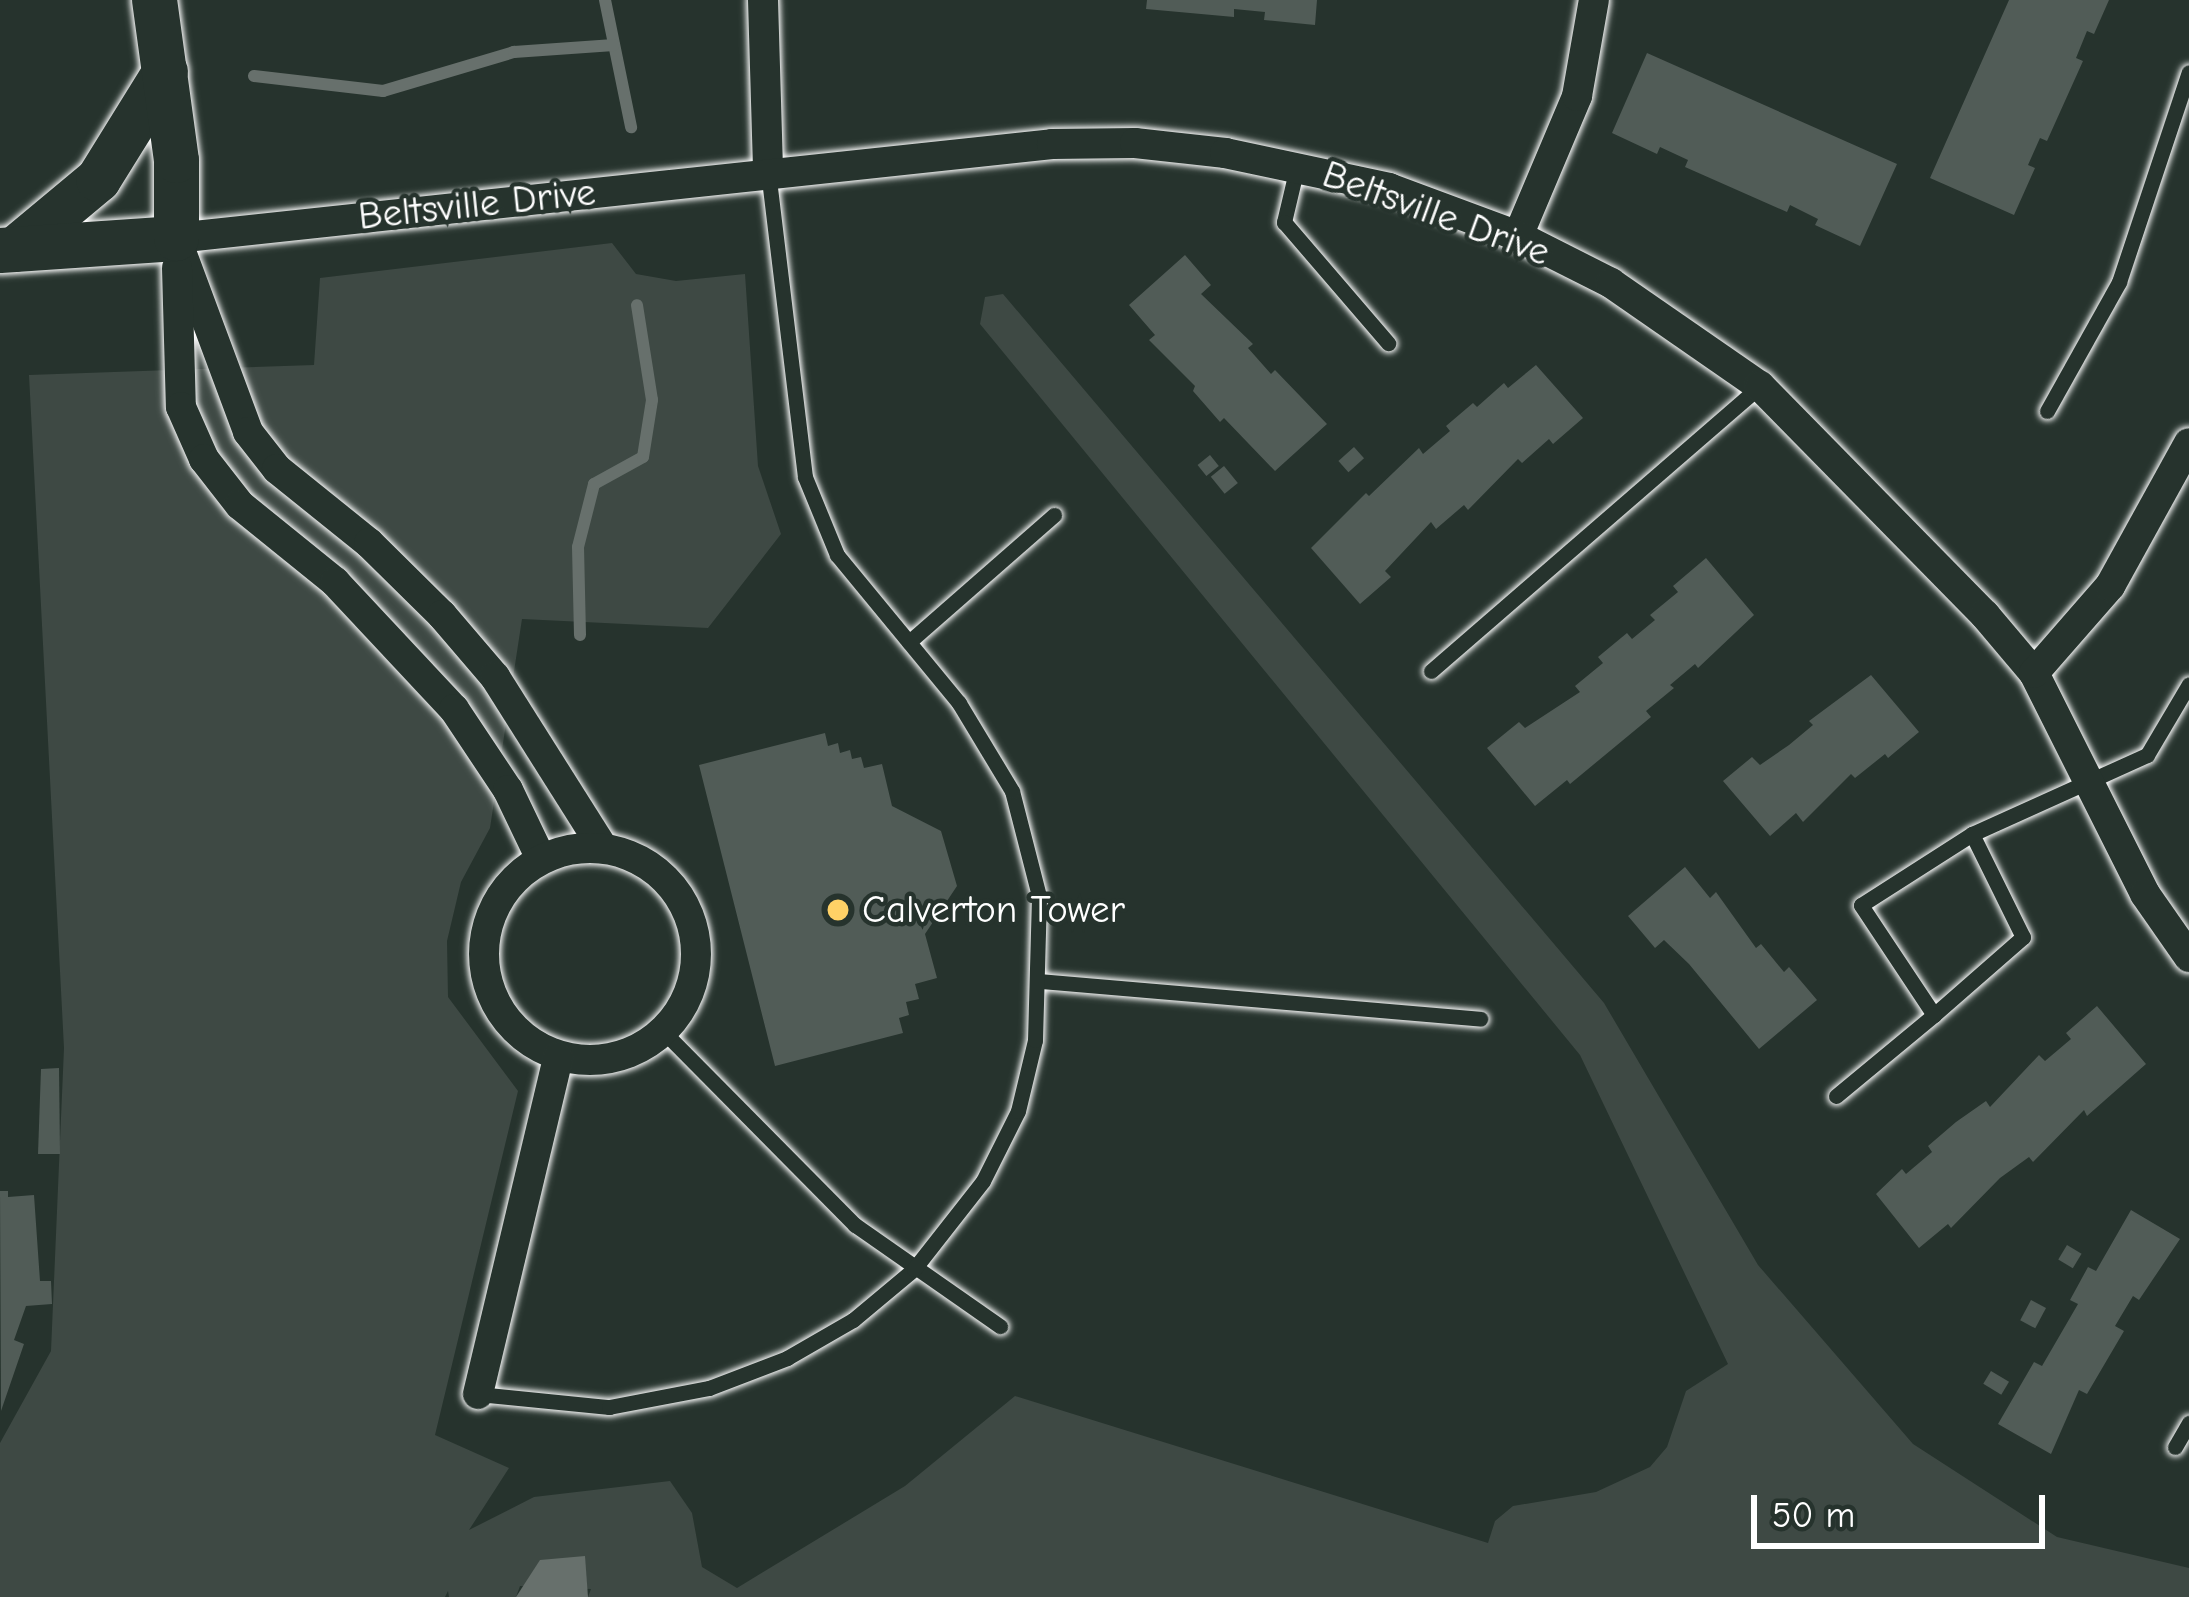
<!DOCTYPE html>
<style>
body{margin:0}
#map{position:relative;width:2189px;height:1597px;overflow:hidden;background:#26332d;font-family:"Comic Neue",sans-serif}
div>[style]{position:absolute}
.green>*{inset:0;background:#3e4944}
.water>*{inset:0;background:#67706c}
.stream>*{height:12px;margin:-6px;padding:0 6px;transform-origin:6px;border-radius:6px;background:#67706c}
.building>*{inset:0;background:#515c57;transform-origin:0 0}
.roads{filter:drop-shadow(0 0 3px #fff) drop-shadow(0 0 3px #fff)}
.lane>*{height:15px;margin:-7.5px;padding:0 7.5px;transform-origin:7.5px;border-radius:7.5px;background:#26332d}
.street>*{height:30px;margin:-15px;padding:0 15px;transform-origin:15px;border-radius:15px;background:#26332d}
.street>.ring{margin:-15px;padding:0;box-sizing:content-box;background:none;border:30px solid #26332d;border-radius:50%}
.secondary>*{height:45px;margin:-22.5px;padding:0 22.5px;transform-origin:22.5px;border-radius:22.5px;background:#26332d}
.dots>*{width:33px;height:33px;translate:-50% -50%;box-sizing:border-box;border:6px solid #26332d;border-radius:50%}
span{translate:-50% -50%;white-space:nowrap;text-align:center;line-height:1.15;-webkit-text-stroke:9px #26332d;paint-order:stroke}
.street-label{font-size:39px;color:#fff}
.poi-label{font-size:39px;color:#fff}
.left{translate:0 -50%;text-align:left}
.scale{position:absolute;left:1751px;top:1495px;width:294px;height:54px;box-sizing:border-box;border:6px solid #fff;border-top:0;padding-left:15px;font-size:36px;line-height:42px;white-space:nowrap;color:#fff;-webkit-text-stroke:9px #26332d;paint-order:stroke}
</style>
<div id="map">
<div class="green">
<div style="clip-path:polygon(612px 243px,636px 274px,676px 281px,745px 274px,758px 466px,781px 534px,708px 628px,522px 619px,490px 828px,461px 882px,447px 941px,448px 997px,518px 1091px,435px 1435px,509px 1468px,469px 1530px,534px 1497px,670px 1481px,692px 1513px,702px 1567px,737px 1588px,905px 1486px,1015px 1396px,1488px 1543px,1495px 1521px,1513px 1506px,1596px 1492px,1650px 1467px,1667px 1447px,1686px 1391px,1728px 1364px,1580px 1055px,980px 324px,985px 297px,1003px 294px,1604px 1003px,1758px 1265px,1913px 1444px,2057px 1537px,2189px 1568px,2189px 1597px,588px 1597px,591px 1589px,520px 1586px,516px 1597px,449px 1597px,448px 1591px,445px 1597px,0 1597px,0 1443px,51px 1351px,64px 1048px,29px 375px,314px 365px,320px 278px)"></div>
</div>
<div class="water">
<div style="clip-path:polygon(585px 1556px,588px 1597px,516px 1597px,540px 1560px)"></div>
</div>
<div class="stream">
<div style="left:605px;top:0;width:130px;rotate:78.4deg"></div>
<div style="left:254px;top:76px;width:130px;rotate:6.6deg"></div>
<div style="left:383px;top:91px;width:137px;rotate:-16.6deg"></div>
<div style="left:514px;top:52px;width:100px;rotate:-4deg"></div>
<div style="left:580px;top:635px;width:88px;rotate:-91.3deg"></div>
<div style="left:578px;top:547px;width:65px;rotate:-75.7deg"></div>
<div style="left:594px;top:484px;width:56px;rotate:-28.9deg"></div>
<div style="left:643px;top:457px;width:58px;rotate:-81deg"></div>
<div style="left:652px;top:400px;width:96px;rotate:-99deg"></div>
</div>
<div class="building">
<div style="clip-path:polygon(1147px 0,1317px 0,1315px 25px,1264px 20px,1265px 12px,1234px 9px,1234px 17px,1146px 9px)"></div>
<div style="clip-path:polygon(2009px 0,2109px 0,2094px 34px,2087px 31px,2076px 58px,2083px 61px,2047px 141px,2040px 138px,2028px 165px,2035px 168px,2014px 215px,1930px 178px)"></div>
<div style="clip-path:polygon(1647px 53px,1897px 164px,1860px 246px,1815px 225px,1818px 219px,1790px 205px,1787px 212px,1685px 167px,1688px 160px,1660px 147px,1657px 154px,1612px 133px)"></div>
<div style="clip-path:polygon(1185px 255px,1211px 285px,1201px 294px,1253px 344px,1248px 348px,1271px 374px,1275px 370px,1327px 424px,1275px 471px,1224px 418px,1220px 422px,1193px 391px,1195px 386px,1149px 340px,1155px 335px,1129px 305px)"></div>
<div style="clip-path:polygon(1536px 365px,1583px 418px,1553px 444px,1549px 439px,1522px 463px,1518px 459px,1468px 510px,1464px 505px,1436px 529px,1431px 522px,1385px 571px,1391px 577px,1360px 604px,1311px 548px,1366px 493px,1369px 496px,1419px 448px,1423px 454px,1450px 431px,1446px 426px,1473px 403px,1477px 407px,1504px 383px,1508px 388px)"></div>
<div style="left:1354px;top:447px;width:15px;height:21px;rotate:48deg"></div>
<div style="left:1210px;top:455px;width:14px;height:16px;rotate:51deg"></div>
<div style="left:1224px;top:466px;width:22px;height:17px;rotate:51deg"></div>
<div style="clip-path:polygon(1706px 558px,1754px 615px,1698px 668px,1695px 664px,1670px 685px,1674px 688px,1646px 711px,1651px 717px,1570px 784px,1567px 780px,1535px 806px,1487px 748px,1519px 722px,1525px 728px,1580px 692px,1575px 686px,1603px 663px,1598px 657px,1627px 633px,1632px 639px,1655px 620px,1650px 615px,1678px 592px,1673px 586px)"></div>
<div style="clip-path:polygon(1871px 675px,1919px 732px,1888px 758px,1885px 754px,1855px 778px,1851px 774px,1803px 822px,1796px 813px,1770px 836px,1723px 781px,1752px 757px,1760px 765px,1789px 745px,1813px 725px,1809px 721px)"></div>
<div style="clip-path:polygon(825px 733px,828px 746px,838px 743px,840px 753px,850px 750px,852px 759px,861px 757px,864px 768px,882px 764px,892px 806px,941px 831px,957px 886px,925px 934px,937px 978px,915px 984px,919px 999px,906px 1002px,909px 1015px,899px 1018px,903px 1033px,775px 1066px,699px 765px)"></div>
<div style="clip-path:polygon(1685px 867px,1710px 898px,1716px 892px,1756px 948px,1761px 944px,1784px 972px,1789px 967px,1817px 1000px,1759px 1049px,1689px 964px,1664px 940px,1655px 948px,1628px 916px)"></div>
<div style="clip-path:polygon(2097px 1006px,2146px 1064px,2087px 1116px,2084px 1110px,2033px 1162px,2029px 1157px,2000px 1178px,1951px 1228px,1948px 1224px,1919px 1248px,1876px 1194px,1902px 1169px,1906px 1174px,1932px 1152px,1928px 1146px,1956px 1122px,1986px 1101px,1990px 1107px,2039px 1055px,2045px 1061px,2071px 1039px,2066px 1033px)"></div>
<div style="clip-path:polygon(59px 1068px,60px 1154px,38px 1154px,41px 1069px)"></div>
<div style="clip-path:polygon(0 1191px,8px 1191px,8px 1197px,34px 1195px,40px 1281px,51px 1281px,52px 1304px,26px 1306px,14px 1340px,24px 1344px,1px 1411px)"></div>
<div style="clip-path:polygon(2131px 1210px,2180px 1239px,2139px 1300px,2133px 1296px,2115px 1326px,2124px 1331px,2087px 1394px,2079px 1390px,2051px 1454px,1998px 1424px,2034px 1362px,2042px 1366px,2078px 1304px,2070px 1300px,2088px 1267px,2096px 1271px)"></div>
<div style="left:2067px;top:1245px;width:17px;height:17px;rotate:31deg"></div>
<div style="left:2031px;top:1300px;width:17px;height:23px;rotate:28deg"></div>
<div style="left:1991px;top:1371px;width:21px;height:15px;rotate:31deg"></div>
</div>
<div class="roads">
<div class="lane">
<div style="left:1297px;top:167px;width:57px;rotate:103.3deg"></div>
<div style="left:1284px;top:222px;width:160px;rotate:49.3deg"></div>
<div style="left:2047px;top:411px;width:148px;rotate:-60.8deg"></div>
<div style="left:2119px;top:282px;width:221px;rotate:-71.6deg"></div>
<div style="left:909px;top:642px;width:193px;rotate:-41.2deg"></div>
<div style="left:1431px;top:671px;width:435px;rotate:-40.9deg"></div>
<div style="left:1972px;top:834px;width:115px;rotate:63.7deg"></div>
<div style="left:2023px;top:937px;width:118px;rotate:138.8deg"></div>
<div style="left:1934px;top:1015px;width:132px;rotate:-123.6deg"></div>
<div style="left:1861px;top:905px;width:132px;rotate:-32.6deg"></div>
<div style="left:1972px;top:834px;width:192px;rotate:-24.3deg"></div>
<div style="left:2147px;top:755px;width:82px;rotate:-59.4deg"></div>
<div style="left:1040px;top:981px;width:442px;rotate:4.9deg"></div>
<div style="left:664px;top:1032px;width:272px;rotate:45.3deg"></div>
<div style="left:855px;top:1225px;width:177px;rotate:34.9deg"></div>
<div style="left:1836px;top:1096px;width:127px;rotate:-39.6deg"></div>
<div style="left:478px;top:1394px;width:132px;rotate:5.7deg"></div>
<div style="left:609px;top:1407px;width:102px;rotate:-10.8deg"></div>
<div style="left:709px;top:1388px;width:84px;rotate:-21deg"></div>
<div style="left:787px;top:1358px;width:76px;rotate:-29.9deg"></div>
<div style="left:853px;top:1320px;width:80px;rotate:-39.9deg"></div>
<div style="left:914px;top:1269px;width:112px;rotate:-51.9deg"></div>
<div style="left:983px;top:1181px;width:78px;rotate:-63.4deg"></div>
<div style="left:1018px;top:1111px;width:73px;rotate:-76.5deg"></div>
<div style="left:1035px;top:1040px;width:144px;rotate:-88.4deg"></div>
<div style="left:1039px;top:896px;width:108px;rotate:-104.4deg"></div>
<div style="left:1012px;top:791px;width:103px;rotate:-121.1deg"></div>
<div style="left:959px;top:703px;width:192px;rotate:-129.5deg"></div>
<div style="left:837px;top:555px;width:84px;rotate:-112.3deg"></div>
<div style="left:805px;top:477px;width:306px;rotate:-96.9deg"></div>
<div style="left:2175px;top:1447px;width:28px;rotate:-60deg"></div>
</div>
<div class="street">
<div style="left:763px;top:0;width:173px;rotate:88.3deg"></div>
<div style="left:1518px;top:236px;width:152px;rotate:-67.1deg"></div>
<div style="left:1577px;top:96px;width:97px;rotate:-80deg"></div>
<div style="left:176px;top:238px;width:881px;rotate:-6.12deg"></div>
<div style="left:1052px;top:144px;width:83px;rotate:-0.7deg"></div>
<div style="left:1135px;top:143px;width:91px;rotate:6.3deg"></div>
<div style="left:1225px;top:153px;width:168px;rotate:12deg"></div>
<div style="left:1389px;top:188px;width:138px;rotate:20.4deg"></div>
<div style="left:1518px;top:236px;width:104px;rotate:26.8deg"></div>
<div style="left:1611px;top:283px;width:181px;rotate:34.7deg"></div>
<div style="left:1760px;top:386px;width:321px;rotate:45.5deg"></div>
<div style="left:1985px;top:615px;width:76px;rotate:49.8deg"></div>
<div style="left:2034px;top:673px;width:247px;rotate:63.3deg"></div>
<div style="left:2145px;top:894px;width:77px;rotate:55.1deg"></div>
<div style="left:176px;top:238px;width:207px;rotate:69.6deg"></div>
<div style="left:248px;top:432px;width:47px;rotate:51.9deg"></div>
<div style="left:277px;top:469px;width:118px;rotate:38.8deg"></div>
<div style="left:369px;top:543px;width:103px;rotate:44.6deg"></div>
<div style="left:442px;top:615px;width:82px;rotate:49.5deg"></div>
<div style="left:495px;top:677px;width:202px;rotate:57.7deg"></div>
<div style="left:177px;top:268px;width:139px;rotate:88.4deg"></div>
<div style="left:181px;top:407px;width:57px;rotate:66.1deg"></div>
<div style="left:204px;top:459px;width:58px;rotate:52deg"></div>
<div style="left:240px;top:505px;width:122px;rotate:39deg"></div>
<div style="left:335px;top:582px;width:174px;rotate:46.9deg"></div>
<div style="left:454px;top:709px;width:97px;rotate:56.3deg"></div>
<div style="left:508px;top:790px;width:76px;rotate:64.4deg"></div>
<div style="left:2034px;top:673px;width:116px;rotate:-48.9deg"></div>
<div style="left:2110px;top:586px;width:163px;rotate:-61.1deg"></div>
<div class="ring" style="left:484px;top:848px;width:182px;height:182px"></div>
<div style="left:478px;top:1394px;width:346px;rotate:-76.6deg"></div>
</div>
<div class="secondary">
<div style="left:14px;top:249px;width:109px;rotate:-39.8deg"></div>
<div style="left:98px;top:179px;width:127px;rotate:-58.2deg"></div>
<div style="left:0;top:250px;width:176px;rotate:-3.9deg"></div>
<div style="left:176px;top:238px;width:78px;rotate:-90deg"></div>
<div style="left:176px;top:160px;width:162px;rotate:-97.8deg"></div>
</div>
</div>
<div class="dots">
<div style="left:838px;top:910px;background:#ffd166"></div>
</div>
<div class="street-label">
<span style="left:477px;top:205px;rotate:-6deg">Beltsville Drive</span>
<span style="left:1436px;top:214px;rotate:20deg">Beltsville Drive</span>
</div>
<div class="poi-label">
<span class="left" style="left:862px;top:910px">Calverton Tower</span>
</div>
<div class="scale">50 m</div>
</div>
